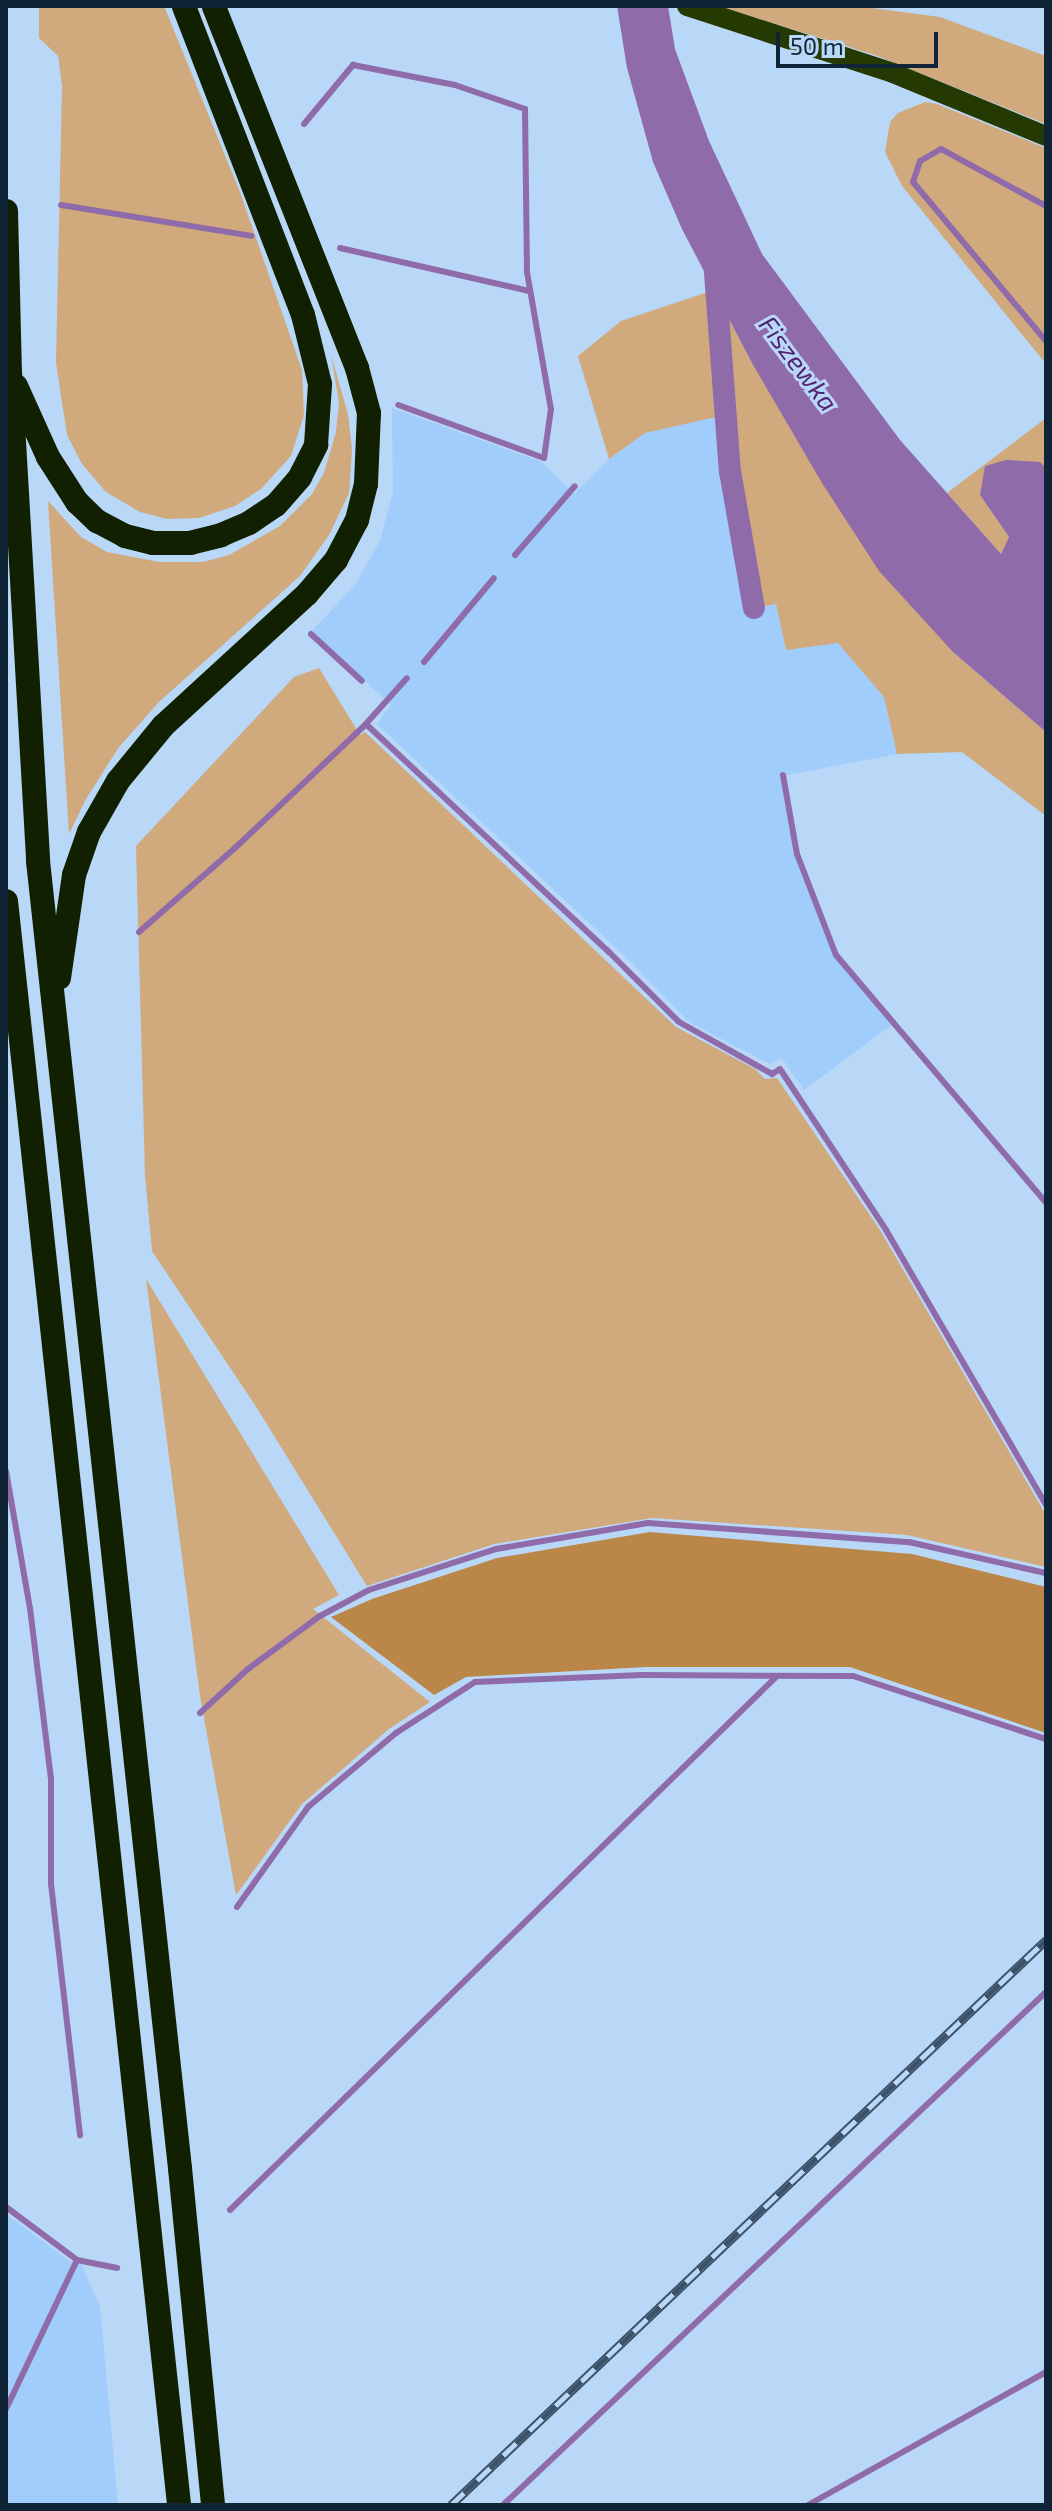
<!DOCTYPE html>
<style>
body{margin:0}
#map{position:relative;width:1052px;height:2511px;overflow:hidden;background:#b9d7f7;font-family:"Exo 2",sans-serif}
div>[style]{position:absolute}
.built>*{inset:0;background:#a0cdfc}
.green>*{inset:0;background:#d0a97c}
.forest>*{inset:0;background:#bb8748}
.water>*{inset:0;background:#8f6baa}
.stream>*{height:6px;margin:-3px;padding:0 3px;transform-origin:3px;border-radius:3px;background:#8f6baa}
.canal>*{height:22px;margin:-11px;padding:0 11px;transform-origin:11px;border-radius:11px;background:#8f6baa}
.primary>*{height:20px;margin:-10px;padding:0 10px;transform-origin:10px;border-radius:10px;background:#243a02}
.highway>*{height:24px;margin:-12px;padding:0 12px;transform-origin:12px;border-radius:12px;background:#102000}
.rail>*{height:9px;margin-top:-4.5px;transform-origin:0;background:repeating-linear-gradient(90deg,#b9d7f7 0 18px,#3c5269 0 36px);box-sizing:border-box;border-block:2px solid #3c5269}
span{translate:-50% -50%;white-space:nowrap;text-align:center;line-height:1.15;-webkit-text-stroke:6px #b9d7f7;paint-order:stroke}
.water-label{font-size:26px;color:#532371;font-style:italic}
.frame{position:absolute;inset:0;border:8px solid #102438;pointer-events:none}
.scale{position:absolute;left:776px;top:32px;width:162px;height:36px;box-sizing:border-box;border:4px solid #102438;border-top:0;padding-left:10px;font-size:24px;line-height:28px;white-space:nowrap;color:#102438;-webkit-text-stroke:6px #b9d7f7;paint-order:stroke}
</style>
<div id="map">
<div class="built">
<div style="clip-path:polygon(392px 408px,542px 462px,574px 494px,609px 459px,645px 433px,725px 415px,730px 471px,754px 608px,776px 604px,786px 650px,838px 642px,884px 697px,897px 754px,783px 776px,797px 854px,836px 955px,894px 1023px,804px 1090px,782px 1058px,770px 1064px,689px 1022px,630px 961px,377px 724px,391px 705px,312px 631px,355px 585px,380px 541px,393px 492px)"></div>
<div style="clip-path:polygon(6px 2214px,71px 2262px,81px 2264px,100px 2306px,118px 2505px,6px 2505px)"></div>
</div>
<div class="green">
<div style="clip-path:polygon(39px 6px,164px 6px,240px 192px,302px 370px,304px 415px,291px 456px,261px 489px,235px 506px,199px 518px,167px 519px,140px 512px,106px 492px,82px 464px,67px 435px,56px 363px,62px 86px,58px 56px,39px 38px)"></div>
<div style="clip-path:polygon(718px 6px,857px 6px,940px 17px,1046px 56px,1046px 124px,875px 55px)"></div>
<div style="clip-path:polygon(925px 102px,937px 104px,1046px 148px,1046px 364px,902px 186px,885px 152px,890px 122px,898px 113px)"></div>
<div style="clip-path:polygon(714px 290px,752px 363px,953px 652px,1046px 732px,1046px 816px,962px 752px,897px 754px,884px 697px,838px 643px,786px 650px,776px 604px,754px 608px,730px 471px,725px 415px,645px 433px,609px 459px,578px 356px,621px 321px)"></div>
<div style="clip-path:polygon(331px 355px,348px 414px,352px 450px,349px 493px,329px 535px,300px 576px,159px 702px,119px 747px,86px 799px,69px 834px,48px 501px,81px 537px,107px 552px,159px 562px,203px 562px,229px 555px,280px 526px,312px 494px,324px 473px,336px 432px,339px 402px)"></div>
<div style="clip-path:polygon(1046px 418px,1046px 468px,1039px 462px,980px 495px,1009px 537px,1001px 554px,947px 493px)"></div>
<div style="clip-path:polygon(319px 668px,360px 735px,365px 732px,676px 1027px,755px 1069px,765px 1079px,777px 1078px,880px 1230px,1046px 1515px,1046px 1567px,907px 1535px,652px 1518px,494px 1544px,367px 1586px,255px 1405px,152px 1251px,145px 1175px,136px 846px,294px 677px)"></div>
<div style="clip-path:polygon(146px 1279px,339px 1595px,313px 1609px,430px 1702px,389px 1729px,302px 1804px,236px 1895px,200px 1696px)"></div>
</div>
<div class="forest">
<div style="clip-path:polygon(650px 1532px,912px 1554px,1046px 1587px,1046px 1733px,850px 1667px,646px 1667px,466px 1677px,434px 1695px,331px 1617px,372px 1599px,497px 1558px)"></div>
</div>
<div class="water">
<div style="clip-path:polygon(617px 6px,668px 6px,675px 49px,709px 141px,762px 254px,900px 440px,1001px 554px,1009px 537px,980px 495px,985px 466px,1006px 460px,1040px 462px,1046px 468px,1046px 732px,953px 652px,879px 571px,822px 483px,752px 363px,682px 229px,653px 162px,627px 68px)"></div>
</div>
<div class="stream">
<div style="left:304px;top:124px;width:77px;rotate:-50.3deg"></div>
<div style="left:353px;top:65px;width:104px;rotate:11.1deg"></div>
<div style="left:455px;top:85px;width:74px;rotate:18.9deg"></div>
<div style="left:525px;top:109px;width:163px;rotate:89.3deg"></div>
<div style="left:527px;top:272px;width:139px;rotate:80.1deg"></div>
<div style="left:551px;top:409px;width:49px;rotate:98.1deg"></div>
<div style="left:544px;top:458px;width:155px;rotate:-160deg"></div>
<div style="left:61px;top:205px;width:193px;rotate:9.2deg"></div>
<div style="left:1046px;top:206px;width:119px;rotate:-151.5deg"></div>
<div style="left:941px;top:149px;width:24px;rotate:150deg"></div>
<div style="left:920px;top:161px;width:22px;rotate:108deg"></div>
<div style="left:913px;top:182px;width:207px;rotate:50.1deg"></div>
<div style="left:340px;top:248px;width:195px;rotate:12.8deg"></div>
<div style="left:515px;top:555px;width:91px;rotate:-49deg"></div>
<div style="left:311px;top:634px;width:69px;rotate:42.7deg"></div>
<div style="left:424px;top:662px;width:109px;rotate:-50.2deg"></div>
<div style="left:366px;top:724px;width:332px;rotate:43.2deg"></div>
<div style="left:608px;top:951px;width:100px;rotate:45deg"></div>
<div style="left:679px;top:1022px;width:107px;rotate:29.2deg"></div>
<div style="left:772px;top:1074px;width:9px;rotate:-32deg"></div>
<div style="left:780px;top:1069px;width:193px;rotate:56.6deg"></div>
<div style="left:886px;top:1230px;width:318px;rotate:59.8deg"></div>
<div style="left:783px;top:775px;width:80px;rotate:80deg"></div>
<div style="left:797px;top:854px;width:108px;rotate:68.9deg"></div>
<div style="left:836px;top:955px;width:325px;rotate:49.7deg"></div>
<div style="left:139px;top:932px;width:128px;rotate:-41.2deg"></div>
<div style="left:235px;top:848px;width:178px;rotate:-43.4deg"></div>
<div style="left:364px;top:726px;width:64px;rotate:-48.1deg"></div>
<div style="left:6px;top:1471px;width:139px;rotate:80.1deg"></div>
<div style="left:30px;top:1608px;width:171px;rotate:83deg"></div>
<div style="left:51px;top:1778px;width:106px;rotate:90deg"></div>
<div style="left:51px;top:1884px;width:253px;rotate:83.4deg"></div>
<div style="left:200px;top:1713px;width:65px;rotate:-42.5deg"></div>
<div style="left:248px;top:1669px;width:89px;rotate:-36.4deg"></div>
<div style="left:320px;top:1616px;width:55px;rotate:-28deg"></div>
<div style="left:369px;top:1590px;width:133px;rotate:-17.9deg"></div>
<div style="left:496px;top:1549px;width:154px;rotate:-9.7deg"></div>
<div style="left:648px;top:1523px;width:262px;rotate:4.2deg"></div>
<div style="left:909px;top:1542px;width:140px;rotate:12.8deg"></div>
<div style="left:237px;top:1907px;width:123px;rotate:-54.6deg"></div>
<div style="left:308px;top:1807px;width:115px;rotate:-40.1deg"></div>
<div style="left:396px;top:1733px;width:94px;rotate:-32.8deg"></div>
<div style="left:475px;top:1682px;width:167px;rotate:-2.4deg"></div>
<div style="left:642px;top:1675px;width:211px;rotate:0.3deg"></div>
<div style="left:853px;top:1676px;width:203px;rotate:18.1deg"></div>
<div style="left:6px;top:2207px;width:89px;rotate:36.7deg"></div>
<div style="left:77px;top:2260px;width:41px;rotate:11.3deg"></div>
<div style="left:230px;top:2210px;width:764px;rotate:-44.31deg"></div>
<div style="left:6px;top:2409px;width:165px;rotate:-64.5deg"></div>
<div style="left:503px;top:2505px;width:747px;rotate:-43.37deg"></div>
<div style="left:808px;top:2505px;width:273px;rotate:-29.2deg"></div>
</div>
<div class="canal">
<div style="left:714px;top:260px;width:212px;rotate:85.7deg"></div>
<div style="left:730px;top:471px;width:139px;rotate:80.1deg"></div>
</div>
<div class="primary">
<div style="left:687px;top:6px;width:217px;rotate:18deg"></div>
<div style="left:893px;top:73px;width:165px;rotate:22.4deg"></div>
</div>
<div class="highway">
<div style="left:6px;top:211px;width:161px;rotate:88.6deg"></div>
<div style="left:10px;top:372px;width:490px;rotate:86.7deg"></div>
<div style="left:38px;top:861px;width:1315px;rotate:83.8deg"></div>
<div style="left:180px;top:2168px;width:339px;rotate:84.4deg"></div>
<div style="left:16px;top:386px;width:78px;rotate:65.7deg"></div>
<div style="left:48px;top:457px;width:54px;rotate:57.2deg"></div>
<div style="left:77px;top:502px;width:28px;rotate:44deg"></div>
<div style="left:97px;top:521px;width:32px;rotate:28deg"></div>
<div style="left:125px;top:536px;width:29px;rotate:14deg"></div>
<div style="left:153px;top:543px;width:37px"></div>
<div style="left:190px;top:543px;width:32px;rotate:-14deg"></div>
<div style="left:221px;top:535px;width:30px;rotate:-23deg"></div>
<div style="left:249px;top:523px;width:32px;rotate:-34deg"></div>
<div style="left:276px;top:505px;width:37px;rotate:-49deg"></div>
<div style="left:300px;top:477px;width:36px;rotate:-63deg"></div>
<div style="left:316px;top:445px;width:61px;rotate:-86.2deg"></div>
<div style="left:320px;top:384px;width:71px;rotate:-103.8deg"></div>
<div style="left:303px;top:315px;width:331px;rotate:-111.1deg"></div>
<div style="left:6px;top:901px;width:1613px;rotate:83.84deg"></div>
<div style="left:59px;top:978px;width:104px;rotate:-81.7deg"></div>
<div style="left:74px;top:875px;width:46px;rotate:-70.8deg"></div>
<div style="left:89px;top:832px;width:59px;rotate:-60.4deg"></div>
<div style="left:118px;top:781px;width:71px;rotate:-50.7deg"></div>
<div style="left:163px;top:726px;width:195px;rotate:-42.5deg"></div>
<div style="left:307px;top:594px;width:45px;rotate:-49.5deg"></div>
<div style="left:336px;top:560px;width:45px;rotate:-62.3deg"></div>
<div style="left:357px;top:520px;width:37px;rotate:-76deg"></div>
<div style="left:366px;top:484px;width:71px;rotate:-87.6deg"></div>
<div style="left:369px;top:413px;width:47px;rotate:-104.9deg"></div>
<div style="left:357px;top:368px;width:389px;rotate:-111.6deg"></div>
</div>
<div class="rail">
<div style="left:451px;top:2505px;width:821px;rotate:-43.52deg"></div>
</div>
<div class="water-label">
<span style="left:799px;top:363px;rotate:53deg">Fiszewka</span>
</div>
<div class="frame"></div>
<div class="scale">50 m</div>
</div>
